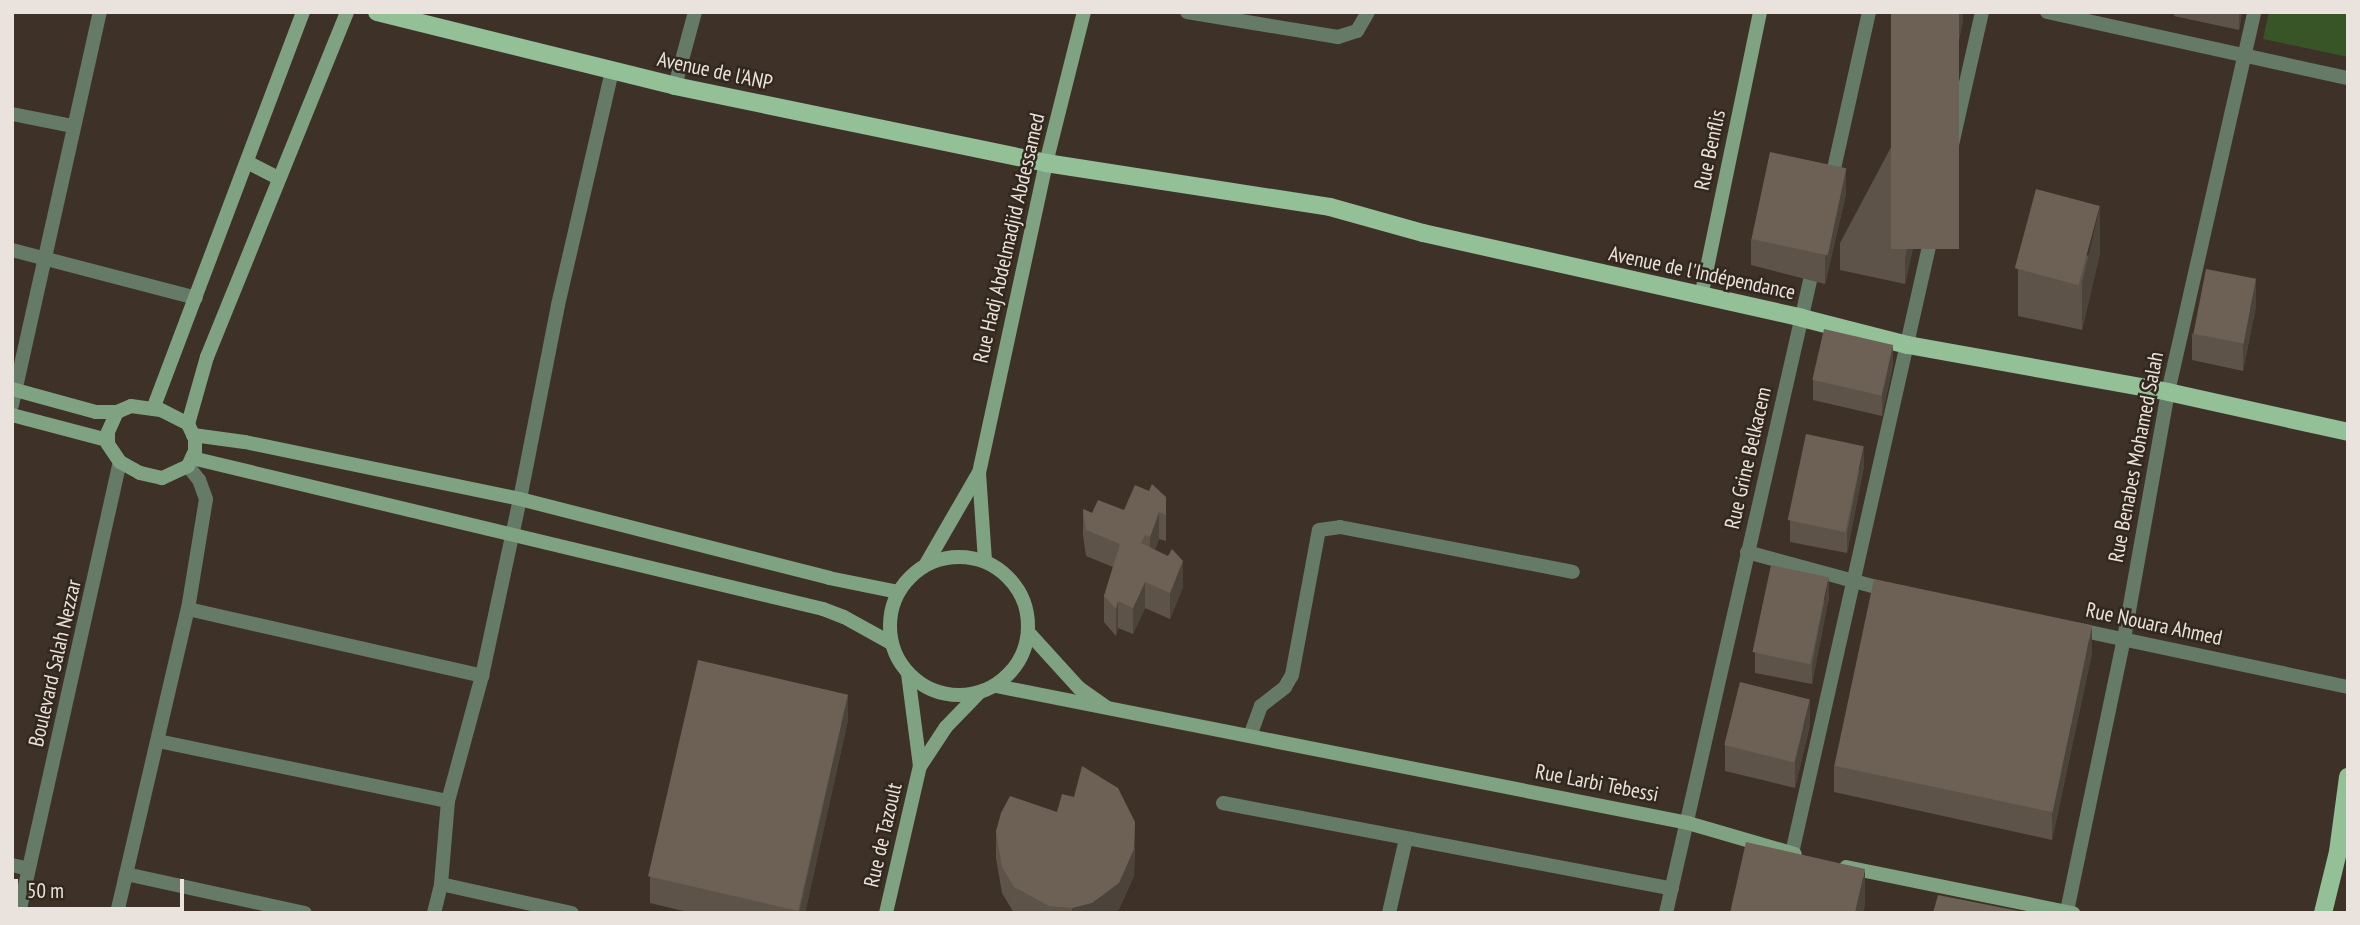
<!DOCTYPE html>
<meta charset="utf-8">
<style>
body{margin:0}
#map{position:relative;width:2360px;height:925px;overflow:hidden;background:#3e3228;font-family:"PT Sans Narrow",sans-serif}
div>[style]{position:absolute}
.green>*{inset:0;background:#385528}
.street>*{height:14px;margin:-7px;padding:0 7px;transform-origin:7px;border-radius:7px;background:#657b67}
.secondary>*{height:14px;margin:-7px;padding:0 7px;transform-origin:7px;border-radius:7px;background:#7fa282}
.secondary>.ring{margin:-7px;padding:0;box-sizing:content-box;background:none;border:14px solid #7fa282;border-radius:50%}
.primary>*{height:18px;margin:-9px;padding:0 9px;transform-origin:9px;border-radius:9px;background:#93c097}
.wall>*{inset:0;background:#5d5348}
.shaded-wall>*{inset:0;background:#4c443b}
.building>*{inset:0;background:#6c6154;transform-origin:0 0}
span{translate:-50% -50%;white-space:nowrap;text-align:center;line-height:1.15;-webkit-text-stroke:5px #33281e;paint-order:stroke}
.street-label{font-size:21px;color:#eae2dc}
.frame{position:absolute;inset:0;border:14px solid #eae2dc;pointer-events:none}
.scale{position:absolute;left:14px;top:879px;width:170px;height:32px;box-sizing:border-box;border:4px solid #eae2dc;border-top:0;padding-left:9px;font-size:21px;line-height:24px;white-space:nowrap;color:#eae2dc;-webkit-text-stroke:5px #33281e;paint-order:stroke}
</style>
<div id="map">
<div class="green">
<div style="clip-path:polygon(2269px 12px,2348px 12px,2348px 57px,2263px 39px)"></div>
</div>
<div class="street">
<div style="left:1187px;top:12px;width:153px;rotate:9.4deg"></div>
<div style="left:1338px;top:37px;width:20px;rotate:-18deg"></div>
<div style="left:1357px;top:31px;width:22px;rotate:-60deg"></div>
<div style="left:2047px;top:12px;width:308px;rotate:12.4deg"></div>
<div style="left:675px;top:86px;width:77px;rotate:-74.9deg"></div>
<div style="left:12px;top:114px;width:61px;rotate:11.3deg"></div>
<div style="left:1831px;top:182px;width:174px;rotate:-77.4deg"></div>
<div style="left:12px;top:250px;width:190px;rotate:14.6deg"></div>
<div style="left:12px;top:405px;width:403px;rotate:-77.4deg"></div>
<div style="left:1747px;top:552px;width:149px;rotate:15.2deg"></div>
<div style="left:188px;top:609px;width:302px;rotate:12.8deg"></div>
<div style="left:2075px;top:629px;width:279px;rotate:12deg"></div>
<div style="left:1250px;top:736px;width:32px;rotate:-70deg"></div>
<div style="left:1261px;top:706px;width:31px;rotate:-38deg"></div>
<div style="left:1285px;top:687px;width:14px;rotate:-60deg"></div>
<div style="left:1292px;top:675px;width:147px;rotate:-79.5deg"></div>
<div style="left:1319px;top:530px;width:21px;rotate:-8deg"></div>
<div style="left:1340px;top:527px;width:237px;rotate:10.9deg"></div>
<div style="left:158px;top:741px;width:296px;rotate:11.7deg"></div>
<div style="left:1223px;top:803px;width:457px;rotate:10.8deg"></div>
<div style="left:1792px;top:853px;width:862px;rotate:-77.27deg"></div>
<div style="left:12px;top:865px;width:17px;rotate:13deg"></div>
<div style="left:126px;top:874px;width:183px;rotate:12.3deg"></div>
<div style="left:441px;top:884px;width:134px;rotate:12.5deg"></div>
<div style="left:2067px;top:911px;width:278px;rotate:-78.2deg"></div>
<div style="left:2124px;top:639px;width:251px;rotate:-79.9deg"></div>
<div style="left:2168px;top:392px;width:390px;rotate:-77.2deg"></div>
<div style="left:19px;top:913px;width:462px;rotate:-77.4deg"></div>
<div style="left:117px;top:913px;width:312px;rotate:-76.9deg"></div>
<div style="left:188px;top:609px;width:111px;rotate:-80.7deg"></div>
<div style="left:206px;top:499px;width:20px;rotate:-110deg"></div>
<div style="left:199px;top:480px;width:18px;rotate:-128deg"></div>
<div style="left:434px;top:913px;width:30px;rotate:-76deg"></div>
<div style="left:441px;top:884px;width:83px;rotate:-85.2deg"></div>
<div style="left:448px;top:801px;width:130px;rotate:-74.8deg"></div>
<div style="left:482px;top:676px;width:181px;rotate:-77.9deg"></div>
<div style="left:520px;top:499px;width:198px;rotate:-78.9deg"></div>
<div style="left:558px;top:305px;width:240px;rotate:-77deg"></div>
<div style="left:1389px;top:913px;width:76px;rotate:-77.1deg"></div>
<div style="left:1666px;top:913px;width:667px;rotate:-77.17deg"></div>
</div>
<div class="secondary">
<div style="left:247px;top:162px;width:35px;rotate:27deg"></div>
<div style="left:1701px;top:297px;width:291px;rotate:-78.3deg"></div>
<div style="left:12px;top:389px;width:87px;rotate:15.3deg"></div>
<div style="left:96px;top:412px;width:21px"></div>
<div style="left:131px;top:406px;width:30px;rotate:8deg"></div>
<div style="left:161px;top:410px;width:30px;rotate:27deg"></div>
<div style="left:188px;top:424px;width:17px;rotate:65deg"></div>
<div style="left:195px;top:439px;width:12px;rotate:90deg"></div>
<div style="left:195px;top:451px;width:17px;rotate:115deg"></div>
<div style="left:188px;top:466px;width:29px;rotate:155deg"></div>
<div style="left:162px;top:478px;width:23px;rotate:-167deg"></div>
<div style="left:140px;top:473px;width:23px;rotate:-151deg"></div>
<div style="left:120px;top:462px;width:22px;rotate:-124deg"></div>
<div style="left:108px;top:444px;width:12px;rotate:-90deg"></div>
<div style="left:108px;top:432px;width:22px;rotate:-66deg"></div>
<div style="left:117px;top:412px;width:15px;rotate:-23deg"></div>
<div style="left:153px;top:409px;width:424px;rotate:-69.3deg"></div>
<div style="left:12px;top:415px;width:98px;rotate:14.7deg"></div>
<div style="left:188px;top:424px;width:70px;rotate:-74.2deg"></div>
<div style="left:207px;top:357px;width:372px;rotate:-67.9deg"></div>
<div style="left:193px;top:435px;width:52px;rotate:7.7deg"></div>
<div style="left:245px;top:442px;width:281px;rotate:11.7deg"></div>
<div style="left:520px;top:499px;width:319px;rotate:14.3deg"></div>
<div style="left:829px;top:578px;width:70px;rotate:11.5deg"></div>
<div style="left:192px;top:458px;width:649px;rotate:13.46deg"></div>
<div style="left:823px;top:609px;width:22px;rotate:21deg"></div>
<div style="left:844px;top:617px;width:54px;rotate:29deg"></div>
<div class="ring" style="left:890px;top:557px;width:124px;height:124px"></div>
<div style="left:985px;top:561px;width:88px;rotate:-93.9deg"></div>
<div style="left:979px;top:473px;width:317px;rotate:-77.8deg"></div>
<div style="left:1046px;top:163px;width:156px;rotate:-75.9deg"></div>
<div style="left:926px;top:564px;width:104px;rotate:-60deg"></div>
<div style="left:1028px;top:632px;width:76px;rotate:47.7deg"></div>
<div style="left:1079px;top:688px;width:33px;rotate:35deg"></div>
<div style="left:996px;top:686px;width:705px;rotate:11.2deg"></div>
<div style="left:1688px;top:823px;width:111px;rotate:16.2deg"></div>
<div style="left:921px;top:765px;width:45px;rotate:-56.7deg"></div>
<div style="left:946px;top:727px;width:47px;rotate:-45.9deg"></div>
<div style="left:1846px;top:867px;width:232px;rotate:11.5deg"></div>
<div style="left:886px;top:913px;width:151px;rotate:-77deg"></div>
<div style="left:920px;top:766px;width:94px;rotate:-97.4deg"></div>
</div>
<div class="primary">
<div style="left:377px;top:12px;width:307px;rotate:13.9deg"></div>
<div style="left:675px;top:86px;width:379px;rotate:11.7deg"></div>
<div style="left:1046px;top:163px;width:287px;rotate:8.8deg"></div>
<div style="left:1330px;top:207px;width:97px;rotate:15.6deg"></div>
<div style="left:1423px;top:233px;width:388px;rotate:12.6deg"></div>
<div style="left:1802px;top:318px;width:109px;rotate:14.3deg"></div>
<div style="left:1908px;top:345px;width:264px;rotate:10.2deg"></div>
<div style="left:2168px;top:392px;width:184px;rotate:12.5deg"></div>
<div style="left:2323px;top:913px;width:63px;rotate:-76.2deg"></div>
<div style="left:2338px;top:852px;width:76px;rotate:-82.4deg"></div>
</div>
<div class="wall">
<div style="clip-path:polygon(1963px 12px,1963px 21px,1905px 284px,1840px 270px,1840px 243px)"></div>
<div style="clip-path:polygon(2174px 12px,2242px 12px,2239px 30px,2174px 16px)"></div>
<div style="clip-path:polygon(1846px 194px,1825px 284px,1751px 265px,1751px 239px)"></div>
<div style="clip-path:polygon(2100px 253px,2082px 330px,2018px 316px,2018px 269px)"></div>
<div style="clip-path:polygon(2256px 306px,2243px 371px,2192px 360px,2192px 334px)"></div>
<div style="clip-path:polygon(1893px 365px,1882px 416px,1813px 400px,1813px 380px)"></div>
<div style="clip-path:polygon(1864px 466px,1847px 553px,1790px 542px,1790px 521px)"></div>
<div style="clip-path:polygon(1166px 497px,1166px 541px,1159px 539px,1155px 550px,1183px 587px,1170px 619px,1145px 608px,1133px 634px,1118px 628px,1116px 636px,1104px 622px,1104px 596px,1113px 567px,1086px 556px,1083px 535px,1083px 509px,1092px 513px,1124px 510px)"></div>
<div style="clip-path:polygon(1829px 597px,1812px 684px,1755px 673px,1755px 653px)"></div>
<div style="clip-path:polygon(2092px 653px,2052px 840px,1834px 792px,1834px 766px)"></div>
<div style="clip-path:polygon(848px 720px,805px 913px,692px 913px,650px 903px,650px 877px)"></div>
<div style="clip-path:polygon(1810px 725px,1795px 788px,1725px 771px,1725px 745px)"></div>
<div style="clip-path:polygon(1074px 797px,1135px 848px,1134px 876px,1119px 909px,1114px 913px,1014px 913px,1002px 893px,996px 858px,996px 831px,1057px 812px)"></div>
<div style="clip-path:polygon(2348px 868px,2348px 902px,2346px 902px,2346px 875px)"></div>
</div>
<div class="shaded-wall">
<div style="clip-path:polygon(1959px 12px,1963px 12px,1963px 21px,1905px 284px,1905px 258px)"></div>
<div style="clip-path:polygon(2239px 12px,2242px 12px,2239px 30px)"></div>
<div style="clip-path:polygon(1846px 168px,1846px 194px,1825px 284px,1825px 258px)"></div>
<div style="clip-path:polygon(2100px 206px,2100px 253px,2082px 330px,2082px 283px)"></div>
<div style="clip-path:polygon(2256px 279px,2256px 306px,2243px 371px,2243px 345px)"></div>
<div style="clip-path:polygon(1893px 345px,1893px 365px,1882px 416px,1882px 395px)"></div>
<div style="clip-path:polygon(1864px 446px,1864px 466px,1847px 553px,1847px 533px)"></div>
<div style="clip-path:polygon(1159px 512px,1159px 539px,1150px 564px,1150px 537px)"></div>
<div style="clip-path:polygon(1183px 561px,1183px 587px,1170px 619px,1170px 593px)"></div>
<div style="clip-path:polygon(1829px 577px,1829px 597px,1812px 684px,1812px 664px)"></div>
<div style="clip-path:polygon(1145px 582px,1145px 608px,1133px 634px,1133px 608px)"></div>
<div style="clip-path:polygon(1118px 601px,1118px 628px,1116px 636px,1116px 609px)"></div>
<div style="clip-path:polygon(2092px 626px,2092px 653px,2052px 840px,2052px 814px)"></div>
<div style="clip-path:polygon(848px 694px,848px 720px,805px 913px,799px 913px)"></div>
<div style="clip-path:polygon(1810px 699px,1810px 725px,1795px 788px,1795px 762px)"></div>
<div style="clip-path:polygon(1135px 822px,1134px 876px,1119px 909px,1114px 913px,1072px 913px,1072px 908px)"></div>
<div style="clip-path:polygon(1865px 869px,1865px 906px,1863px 913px,1855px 913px)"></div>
</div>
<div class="building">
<div style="left:1891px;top:12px;width:68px;height:237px"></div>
<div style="left:1770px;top:152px;width:78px;height:89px;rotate:12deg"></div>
<div style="left:2036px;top:189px;width:66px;height:82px;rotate:15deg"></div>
<div style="left:2206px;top:269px;width:51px;height:66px;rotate:11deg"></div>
<div style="left:1824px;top:329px;width:71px;height:52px;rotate:13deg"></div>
<div style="left:1806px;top:434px;width:59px;height:88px;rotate:12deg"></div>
<div style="clip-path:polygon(1152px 484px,1166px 497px,1166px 515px,1159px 512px,1150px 537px,1145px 535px,1141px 543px,1168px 556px,1172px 549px,1183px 561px,1170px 593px,1145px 582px,1133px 608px,1118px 601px,1116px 609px,1104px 596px,1120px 544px,1086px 530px,1083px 509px,1092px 513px,1098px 500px,1124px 510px,1135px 485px,1149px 491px)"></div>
<div style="left:1771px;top:565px;width:59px;height:89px;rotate:12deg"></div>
<div style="left:1874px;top:579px;width:223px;height:191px;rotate:12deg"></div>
<div style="left:698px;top:660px;width:154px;height:222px;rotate:13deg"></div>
<div style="left:1740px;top:682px;width:72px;height:65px;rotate:14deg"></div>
<div style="clip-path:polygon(1082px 766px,1118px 788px,1135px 822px,1134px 849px,1119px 883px,1092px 903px,1072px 908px,1049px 906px,1014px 887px,1002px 867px,996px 831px,1001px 813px,1010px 796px,1057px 812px,1062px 794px,1074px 797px)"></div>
<div style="clip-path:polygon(1746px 842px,1865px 869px,1855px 913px,1730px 913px)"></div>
<div style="clip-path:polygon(1938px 895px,2024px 912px,1933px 913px)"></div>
</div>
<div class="street-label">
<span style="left:715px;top:71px;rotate:12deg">Avenue de l'ANP</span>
<span style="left:1710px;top:150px;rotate:-78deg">Rue Benflis</span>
<span style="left:1009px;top:238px;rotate:-77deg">Rue Hadj Abdelmadjid Abdessamed</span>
<span style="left:1702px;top:273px;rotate:12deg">Avenue de l'Indépendance</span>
<span style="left:2136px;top:457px;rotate:-79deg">Rue Benabes Mohamed Salah</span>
<span style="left:1748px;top:458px;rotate:-77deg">Rue Grine Belkacem</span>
<span style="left:2154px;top:624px;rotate:12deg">Rue Nouara Ahmed</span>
<span style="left:55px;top:663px;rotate:-77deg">Boulevard Salah Nezzar</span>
<span style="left:1597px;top:783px;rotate:11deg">Rue Larbi Tebessi</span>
<span style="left:883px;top:835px;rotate:-77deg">Rue de Tazoult</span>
</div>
<div class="frame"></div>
<div class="scale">50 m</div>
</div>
